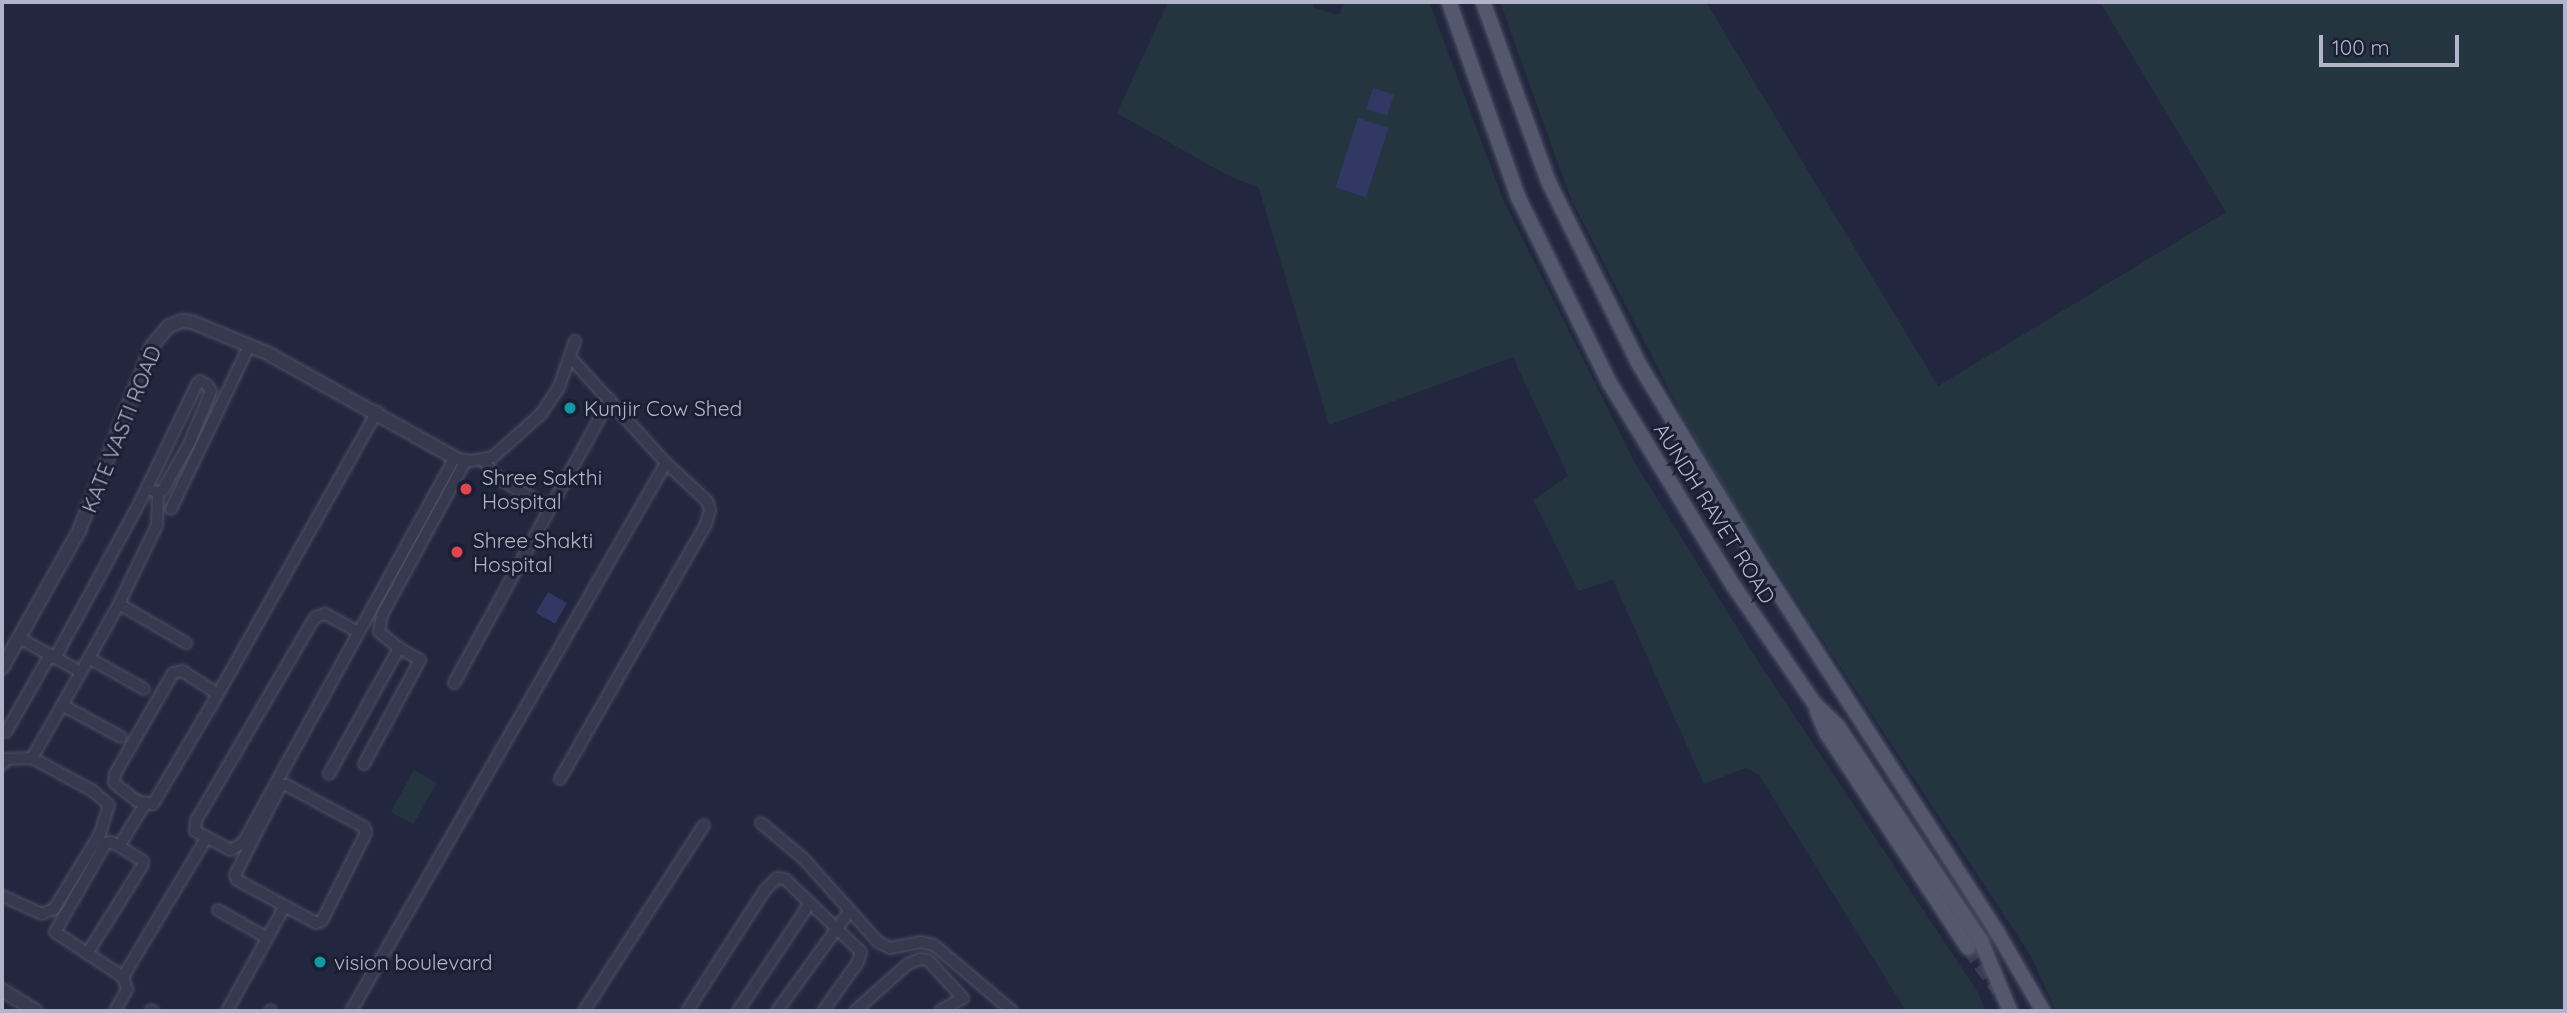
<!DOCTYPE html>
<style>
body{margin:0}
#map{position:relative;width:2567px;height:1013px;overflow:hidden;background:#22263f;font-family:Quicksand,sans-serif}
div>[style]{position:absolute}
.green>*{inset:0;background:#243540;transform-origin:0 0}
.water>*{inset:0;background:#313863;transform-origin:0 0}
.primary-tunnel>*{height:14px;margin-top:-7px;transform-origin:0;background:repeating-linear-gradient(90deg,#383b54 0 14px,transparent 0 21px)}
.roads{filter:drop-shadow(0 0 2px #4e5267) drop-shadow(0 0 2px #4e5267)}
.minor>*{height:10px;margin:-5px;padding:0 5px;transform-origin:5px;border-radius:5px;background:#363a4f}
.tertiary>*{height:12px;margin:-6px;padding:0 6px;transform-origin:6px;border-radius:6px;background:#363a4f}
.primary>*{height:14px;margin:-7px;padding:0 7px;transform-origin:7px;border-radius:7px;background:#54586f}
.dots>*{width:19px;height:19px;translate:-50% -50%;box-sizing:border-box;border:4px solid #1b1f34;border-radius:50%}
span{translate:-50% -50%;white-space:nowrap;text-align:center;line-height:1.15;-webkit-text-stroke:6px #1b1f34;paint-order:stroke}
.poi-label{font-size:21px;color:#b2b5ca}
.left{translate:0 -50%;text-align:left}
.street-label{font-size:21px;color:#b2b5ca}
.frame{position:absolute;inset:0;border:4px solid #b2b5ca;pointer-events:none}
.scale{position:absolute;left:2319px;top:35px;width:140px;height:32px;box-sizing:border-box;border:4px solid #b2b5ca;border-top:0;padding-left:9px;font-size:21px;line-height:24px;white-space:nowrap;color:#b2b5ca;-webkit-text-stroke:5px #1b1f34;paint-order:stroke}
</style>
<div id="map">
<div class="green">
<div style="clip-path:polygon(1168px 2px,1315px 2px,1313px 7px,1338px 15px,1346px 2px,1429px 2px,1504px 202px,1635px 463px,1761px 666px,1979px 994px,1985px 1011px,1906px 1011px,1759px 775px,1746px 768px,1704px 784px,1613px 580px,1578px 591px,1533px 500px,1568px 476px,1513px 357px,1329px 425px,1259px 188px,1225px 174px,1117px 113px)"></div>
<div style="clip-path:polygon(1500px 2px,1706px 2px,1938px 386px,2226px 212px,2100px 2px,2565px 2px,2565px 1011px,2056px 1011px,2031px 956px,1735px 507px,1682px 415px,1570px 197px)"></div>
<div style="left:414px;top:770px;width:26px;height:48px;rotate:29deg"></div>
</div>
<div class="water">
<div style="left:1373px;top:88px;width:22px;height:22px;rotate:18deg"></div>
<div style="left:1358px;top:118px;width:32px;height:73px;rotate:18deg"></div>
<div style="left:548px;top:592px;width:22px;height:24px;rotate:30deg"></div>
</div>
<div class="primary-tunnel">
<div style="left:1968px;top:948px;width:53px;rotate:54.2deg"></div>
</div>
<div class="roads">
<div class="minor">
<div style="left:484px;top:461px;width:20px;rotate:53deg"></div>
<div style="left:496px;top:477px;width:62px;rotate:29.9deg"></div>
<div style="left:171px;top:509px;width:181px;rotate:-64.4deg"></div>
<div style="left:119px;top:604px;width:78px;rotate:30.2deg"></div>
<div style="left:358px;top:632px;width:38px;rotate:-151deg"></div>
<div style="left:325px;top:614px;width:10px;rotate:163deg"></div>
<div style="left:315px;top:617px;width:236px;rotate:120.3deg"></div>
<div style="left:196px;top:821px;width:10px;rotate:96deg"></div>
<div style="left:195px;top:831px;width:40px;rotate:28deg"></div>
<div style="left:230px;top:850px;width:15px;rotate:-28deg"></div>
<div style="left:243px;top:843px;width:440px;rotate:-61.2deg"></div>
<div style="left:455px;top:458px;width:16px;rotate:11deg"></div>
<div style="left:471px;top:461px;width:22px;rotate:-10deg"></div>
<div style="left:493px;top:457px;width:64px;rotate:-41.9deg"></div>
<div style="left:541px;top:414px;width:32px;rotate:-56deg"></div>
<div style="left:559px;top:387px;width:49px;rotate:-70.8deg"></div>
<div style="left:19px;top:638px;width:71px;rotate:28.7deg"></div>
<div style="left:55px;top:658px;width:180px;rotate:-61.4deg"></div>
<div style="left:141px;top:500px;width:129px;rotate:-64.2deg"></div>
<div style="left:197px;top:384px;width:4px;rotate:-45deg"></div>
<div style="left:200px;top:381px;width:8px;rotate:30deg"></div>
<div style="left:207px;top:385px;width:7px;rotate:56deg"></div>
<div style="left:211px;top:391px;width:57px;rotate:112.5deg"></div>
<div style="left:189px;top:444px;width:53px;rotate:119.5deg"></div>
<div style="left:163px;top:490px;width:6px;rotate:149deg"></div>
<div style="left:158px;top:493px;width:12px;rotate:-156deg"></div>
<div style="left:89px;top:658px;width:63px;rotate:29.4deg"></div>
<div style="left:454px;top:683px;width:324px;rotate:-61.2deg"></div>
<div style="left:218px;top:694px;width:43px;rotate:-147.4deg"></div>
<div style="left:182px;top:671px;width:9px;rotate:167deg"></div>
<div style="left:173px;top:673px;width:116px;rotate:119.9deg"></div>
<div style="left:115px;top:774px;width:9px;rotate:96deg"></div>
<div style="left:114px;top:783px;width:29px;rotate:38deg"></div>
<div style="left:137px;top:801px;width:16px;rotate:11deg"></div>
<div style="left:153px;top:804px;width:128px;rotate:-59.4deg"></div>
<div style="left:218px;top:694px;width:324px;rotate:-60.6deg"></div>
<div style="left:62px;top:705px;width:67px;rotate:28.5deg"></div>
<div style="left:6px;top:732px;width:89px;rotate:-60.3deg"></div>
<div style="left:364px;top:764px;width:118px;rotate:-61.7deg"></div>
<div style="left:420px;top:660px;width:24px;rotate:-150deg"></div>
<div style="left:2px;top:765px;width:7px;rotate:-56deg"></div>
<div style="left:6px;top:759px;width:26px;rotate:-2deg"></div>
<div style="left:32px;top:758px;width:99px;rotate:-60.3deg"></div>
<div style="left:81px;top:672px;width:78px;rotate:-60.8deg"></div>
<div style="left:119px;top:604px;width:88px;rotate:-64.3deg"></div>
<div style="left:157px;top:525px;width:32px;rotate:-88deg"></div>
<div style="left:329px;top:774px;width:144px;rotate:-60.9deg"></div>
<div style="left:399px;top:648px;width:26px;rotate:-141deg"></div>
<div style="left:379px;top:632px;width:17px;rotate:-80deg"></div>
<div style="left:382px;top:615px;width:176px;rotate:-61.5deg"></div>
<div style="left:560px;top:779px;width:294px;rotate:-60.2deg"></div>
<div style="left:706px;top:524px;width:15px;rotate:-74deg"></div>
<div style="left:710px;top:510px;width:9px;rotate:-108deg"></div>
<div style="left:707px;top:501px;width:56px;rotate:-137.2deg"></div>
<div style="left:666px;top:463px;width:143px;rotate:-132.2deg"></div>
<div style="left:281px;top:785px;width:5px"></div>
<div style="left:286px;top:785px;width:89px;rotate:28.3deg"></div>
<div style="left:364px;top:827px;width:6px;rotate:72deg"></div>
<div style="left:366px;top:833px;width:98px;rotate:116.6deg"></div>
<div style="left:322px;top:921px;width:6px;rotate:162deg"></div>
<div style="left:316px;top:923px;width:90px;rotate:-151.4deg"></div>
<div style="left:237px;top:880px;width:5px;rotate:-112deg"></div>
<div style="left:235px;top:875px;width:101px;rotate:-62.9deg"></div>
<div style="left:761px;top:823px;width:56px;rotate:39.9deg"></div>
<div style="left:804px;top:859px;width:111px;rotate:48.3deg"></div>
<div style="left:878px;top:942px;width:13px;rotate:27deg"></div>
<div style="left:890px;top:948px;width:31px;rotate:-11deg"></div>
<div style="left:920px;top:942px;width:14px;rotate:12deg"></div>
<div style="left:934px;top:945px;width:102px;rotate:40.2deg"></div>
<div style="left:2px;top:896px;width:44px;rotate:24.2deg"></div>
<div style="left:42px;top:914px;width:13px;rotate:-23deg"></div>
<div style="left:54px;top:909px;width:88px;rotate:-58.5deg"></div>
<div style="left:100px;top:834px;width:30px;rotate:-73deg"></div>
<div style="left:109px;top:805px;width:21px;rotate:-139deg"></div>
<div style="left:93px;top:791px;width:69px;rotate:-151.6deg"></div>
<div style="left:218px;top:910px;width:56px;rotate:29.7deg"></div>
<div style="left:87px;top:954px;width:104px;rotate:-58deg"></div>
<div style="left:142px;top:866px;width:5px;rotate:-79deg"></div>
<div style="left:143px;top:861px;width:28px;rotate:-148deg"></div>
<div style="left:123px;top:977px;width:161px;rotate:-59deg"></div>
<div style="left:151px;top:1010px;width:2px;rotate:27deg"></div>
<div style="left:115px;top:1011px;width:25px;rotate:-61deg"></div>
<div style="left:127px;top:989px;width:13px;rotate:-108deg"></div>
<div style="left:123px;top:977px;width:82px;rotate:-146.5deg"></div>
<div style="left:55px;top:932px;width:103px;rotate:-60.2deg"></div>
<div style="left:106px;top:843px;width:5px;rotate:-11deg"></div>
<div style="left:111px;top:842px;width:9px;rotate:27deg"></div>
<div style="left:119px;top:846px;width:49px;rotate:-58.2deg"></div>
<div style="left:227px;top:1011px;width:120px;rotate:-61.1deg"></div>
<div style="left:270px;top:1011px;width:1px;rotate:-45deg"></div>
<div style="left:351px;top:1011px;width:632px;rotate:-60.11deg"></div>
<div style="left:584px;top:1011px;width:221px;rotate:-57.2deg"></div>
<div style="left:687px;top:1011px;width:144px;rotate:-57.2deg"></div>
<div style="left:765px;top:890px;width:17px;rotate:-45deg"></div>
<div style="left:777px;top:878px;width:8px;rotate:7deg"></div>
<div style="left:785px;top:879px;width:105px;rotate:43.8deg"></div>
<div style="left:861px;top:952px;width:10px;rotate:107deg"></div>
<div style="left:858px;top:962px;width:60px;rotate:125.5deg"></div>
<div style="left:738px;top:1011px;width:130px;rotate:-56.3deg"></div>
<div style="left:777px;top:1011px;width:122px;rotate:-54deg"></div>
<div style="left:855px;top:1011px;width:71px;rotate:-41.6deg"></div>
<div style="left:908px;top:964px;width:13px;rotate:-23deg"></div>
<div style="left:920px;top:959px;width:8px;rotate:7deg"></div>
<div style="left:928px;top:960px;width:52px;rotate:47.4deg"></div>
<div style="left:963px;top:998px;width:26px;rotate:151deg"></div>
</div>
<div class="tertiary">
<div style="left:2px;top:668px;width:157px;rotate:-60.7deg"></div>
<div style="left:79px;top:531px;width:199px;rotate:-68.5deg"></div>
<div style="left:152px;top:346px;width:26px;rotate:-50deg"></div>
<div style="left:169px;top:326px;width:14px;rotate:-21deg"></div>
<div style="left:182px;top:321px;width:10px;rotate:6deg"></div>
<div style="left:192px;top:322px;width:81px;rotate:22.5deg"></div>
<div style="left:267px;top:353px;width:215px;rotate:29.2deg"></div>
<div style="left:2px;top:990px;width:40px;rotate:32deg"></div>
</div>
<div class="primary">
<div style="left:1449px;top:2px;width:207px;rotate:70.5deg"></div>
<div style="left:1518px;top:197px;width:206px;rotate:63.8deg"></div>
<div style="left:1609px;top:382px;width:238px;rotate:58.6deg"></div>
<div style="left:1733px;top:585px;width:143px;rotate:55.5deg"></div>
<div style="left:1814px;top:703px;width:32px;rotate:44deg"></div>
<div style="left:1837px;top:725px;width:260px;rotate:56.3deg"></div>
<div style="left:1981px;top:941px;width:76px;rotate:67.5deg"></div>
<div style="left:1483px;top:2px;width:193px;rotate:70deg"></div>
<div style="left:1549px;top:183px;width:202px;rotate:63.6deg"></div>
<div style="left:1639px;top:364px;width:234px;rotate:58.8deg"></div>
<div style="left:1760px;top:564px;width:438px;rotate:57.2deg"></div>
<div style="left:1997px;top:932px;width:91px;rotate:59.8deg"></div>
<div style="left:1817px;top:711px;width:25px;rotate:67deg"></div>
<div style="left:1827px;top:734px;width:256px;rotate:56.6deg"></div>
</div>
</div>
<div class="dots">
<div style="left:570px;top:408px;background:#0f9aa8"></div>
<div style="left:466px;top:489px;background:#e0444e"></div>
<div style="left:457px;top:552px;background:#e0444e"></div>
<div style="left:320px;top:962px;background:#0f9aa8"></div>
</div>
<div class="poi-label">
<span class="left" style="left:584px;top:408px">Kunjir Cow Shed</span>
<span class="left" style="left:482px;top:489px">Shree Sakthi<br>Hospital</span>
<span class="left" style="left:473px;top:552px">Shree Shakti<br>Hospital</span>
<span class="left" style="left:334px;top:962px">vision boulevard</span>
</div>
<div class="street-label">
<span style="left:121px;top:429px;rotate:-68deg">KATE VASTI ROAD</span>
<span style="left:1715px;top:513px;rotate:58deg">AUNDH RAVET ROAD</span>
</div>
<div class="frame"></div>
<div class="scale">100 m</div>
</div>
